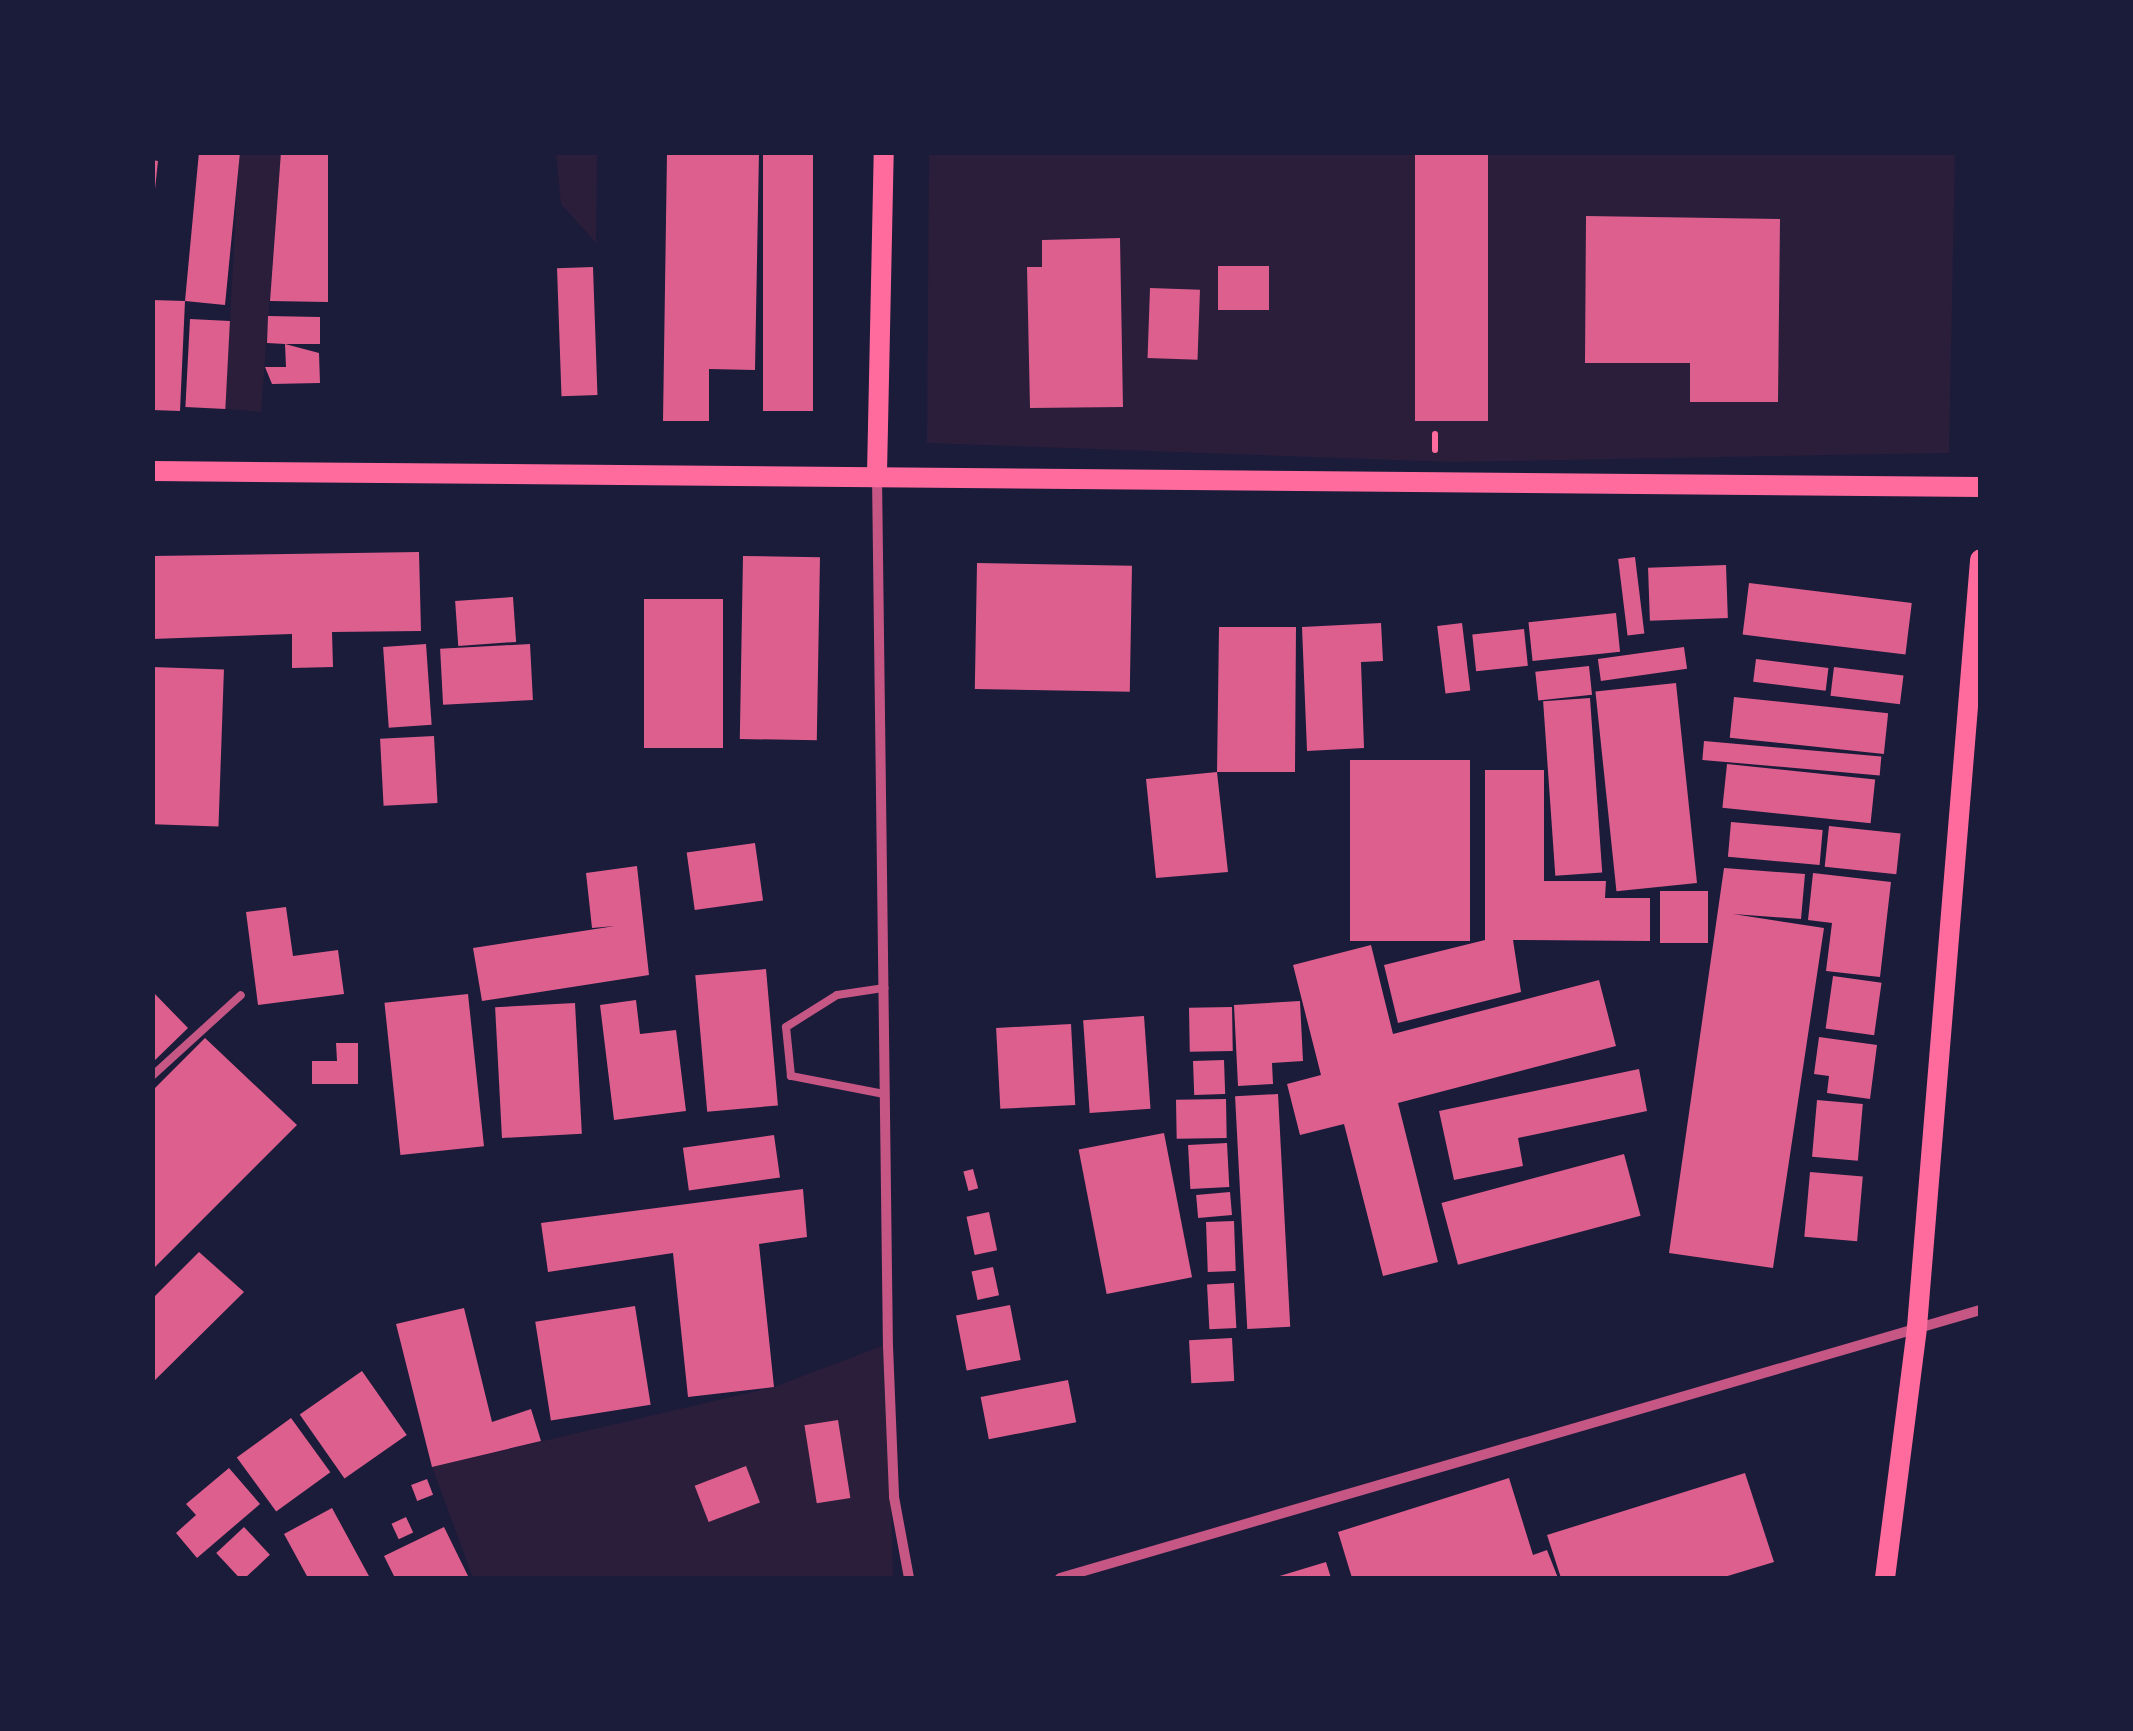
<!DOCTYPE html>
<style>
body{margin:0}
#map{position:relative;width:2133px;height:1731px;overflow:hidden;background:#1b1b3a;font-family:Ubuntu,sans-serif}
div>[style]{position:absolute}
.green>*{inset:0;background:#2a1e3b}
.building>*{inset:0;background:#dd5f8e;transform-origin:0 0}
.path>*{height:6px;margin:-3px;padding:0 3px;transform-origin:3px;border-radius:3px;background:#ff6b9d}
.service>*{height:8px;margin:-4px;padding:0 4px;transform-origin:4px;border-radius:4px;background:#c65784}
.minor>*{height:10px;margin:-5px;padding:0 5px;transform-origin:5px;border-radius:5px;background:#c65784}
.secondary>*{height:20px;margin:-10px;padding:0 10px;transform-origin:10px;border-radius:10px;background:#ff6b9d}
span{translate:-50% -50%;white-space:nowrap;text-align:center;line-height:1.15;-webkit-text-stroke:8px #1b1b3a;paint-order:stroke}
.frame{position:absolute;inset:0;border:155px solid #1b1b3a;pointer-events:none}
</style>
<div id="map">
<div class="green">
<div style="clip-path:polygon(239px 153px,281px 153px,261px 412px,225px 409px)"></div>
<div style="clip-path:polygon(556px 153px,597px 153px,596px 243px,561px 204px)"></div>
<div style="clip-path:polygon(929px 153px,1955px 153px,1949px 453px,1451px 462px,927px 443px)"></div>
<div style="clip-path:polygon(887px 1344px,893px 1578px,473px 1578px,432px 1467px,774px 1387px)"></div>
</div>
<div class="building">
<div style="clip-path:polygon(199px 152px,240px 152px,225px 305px,185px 301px,180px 411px,152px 410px,152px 300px,185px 301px)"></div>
<div style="clip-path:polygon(281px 152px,328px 152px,328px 302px,270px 301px)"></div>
<div style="clip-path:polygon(667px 152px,759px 152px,755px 370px,709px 369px,709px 421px,663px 421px)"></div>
<div style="left:763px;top:152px;width:50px;height:259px"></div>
<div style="left:1415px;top:152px;width:73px;height:269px"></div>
<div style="clip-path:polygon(152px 160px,158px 161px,155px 189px,152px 189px)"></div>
<div style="clip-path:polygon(1586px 216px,1780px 219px,1778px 402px,1690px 402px,1690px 363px,1585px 363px)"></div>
<div style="clip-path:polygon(1120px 238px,1123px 407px,1030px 408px,1027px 267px,1042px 267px,1042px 240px)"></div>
<div style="left:1218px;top:266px;width:51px;height:44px"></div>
<div style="left:593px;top:267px;width:128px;height:36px;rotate:88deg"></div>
<div style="left:1150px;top:288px;width:50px;height:70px;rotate:2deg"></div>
<div style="clip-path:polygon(268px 316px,320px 317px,320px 344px,285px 344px,319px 353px,320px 383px,272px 384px,265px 367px,286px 367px,285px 344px,267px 343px)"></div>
<div style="left:190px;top:319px;width:40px;height:88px;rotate:3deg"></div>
<div style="clip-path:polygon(419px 552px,421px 631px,332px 632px,333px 667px,292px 668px,292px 634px,152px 639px,152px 556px)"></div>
<div style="left:743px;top:556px;width:77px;height:183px;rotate:1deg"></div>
<div style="left:1635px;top:557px;width:77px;height:17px;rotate:83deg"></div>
<div style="left:977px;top:563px;width:155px;height:126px;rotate:1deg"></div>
<div style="left:1726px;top:565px;width:53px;height:78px;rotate:88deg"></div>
<div style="left:1749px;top:583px;width:164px;height:52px;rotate:7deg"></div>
<div style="left:513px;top:597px;width:45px;height:58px;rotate:86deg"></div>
<div style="left:644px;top:599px;width:79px;height:149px"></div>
<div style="left:1616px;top:613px;width:39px;height:88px;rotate:84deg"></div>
<div style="clip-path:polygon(1381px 623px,1383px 661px,1361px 662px,1364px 748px,1307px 751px,1302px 627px)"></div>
<div style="left:1462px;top:623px;width:68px;height:25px;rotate:83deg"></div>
<div style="clip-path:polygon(1219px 627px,1296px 627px,1295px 772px,1217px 772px,1228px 872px,1156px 878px,1146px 779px,1217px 772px)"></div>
<div style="left:1524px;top:629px;width:37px;height:52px;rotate:84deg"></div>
<div style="left:426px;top:644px;width:81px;height:43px;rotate:86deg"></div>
<div style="left:530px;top:644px;width:56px;height:90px;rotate:87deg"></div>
<div style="left:1684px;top:647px;width:22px;height:87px;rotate:82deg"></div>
<div style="left:1756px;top:659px;width:73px;height:23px;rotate:7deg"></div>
<div style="left:1589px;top:666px;width:29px;height:54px;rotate:84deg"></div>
<div style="left:152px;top:667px;width:72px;height:157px;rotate:2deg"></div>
<div style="left:1834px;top:667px;width:70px;height:29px;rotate:7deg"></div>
<div style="left:1676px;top:683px;width:201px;height:81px;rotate:84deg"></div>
<div style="left:1734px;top:697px;width:155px;height:41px;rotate:6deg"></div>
<div style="left:1590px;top:698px;width:175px;height:47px;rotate:86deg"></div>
<div style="left:434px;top:736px;width:67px;height:54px;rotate:87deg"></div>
<div style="left:1704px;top:741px;width:178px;height:19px;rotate:5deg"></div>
<div style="left:1470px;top:760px;width:181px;height:120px;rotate:90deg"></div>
<div style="left:1727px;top:764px;width:149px;height:44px;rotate:6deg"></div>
<div style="clip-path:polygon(1485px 770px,1544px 770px,1544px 881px,1606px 881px,1605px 898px,1650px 898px,1650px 941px,1513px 940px,1521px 992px,1398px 1023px,1384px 965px,1485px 940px)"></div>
<div style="left:1731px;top:822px;width:92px;height:35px;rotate:5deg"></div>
<div style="left:1829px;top:826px;width:72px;height:41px;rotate:6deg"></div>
<div style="left:755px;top:843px;width:58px;height:69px;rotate:82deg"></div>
<div style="clip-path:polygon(637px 866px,649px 975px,482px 1001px,473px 948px,615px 926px,592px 928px,586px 873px)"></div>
<div style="clip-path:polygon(1724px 868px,1805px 874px,1801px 919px,1733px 914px,1824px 928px,1773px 1268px,1669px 1253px)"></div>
<div style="clip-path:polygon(1813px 873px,1891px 882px,1880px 977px,1826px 971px,1832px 923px,1808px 920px)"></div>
<div style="left:1708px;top:891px;width:52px;height:48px;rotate:90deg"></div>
<div style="clip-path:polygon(286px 907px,293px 956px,338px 950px,344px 994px,258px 1005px,246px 912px)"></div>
<div style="clip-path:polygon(1371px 945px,1393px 1034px,1599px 980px,1616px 1046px,1398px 1103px,1438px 1262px,1383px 1276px,1344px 1124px,1300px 1135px,1287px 1084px,1321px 1075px,1293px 965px)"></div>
<div style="left:766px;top:969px;width:137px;height:71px;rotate:85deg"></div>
<div style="left:1833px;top:976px;width:49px;height:53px;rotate:8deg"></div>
<div style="clip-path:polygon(152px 991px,188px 1028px,152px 1063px)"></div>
<div style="left:468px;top:994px;width:153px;height:84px;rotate:84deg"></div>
<div style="clip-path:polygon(636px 1000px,640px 1034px,676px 1030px,686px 1111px,614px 1120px,600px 1005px)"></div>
<div style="clip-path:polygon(1300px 1001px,1303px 1061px,1272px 1063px,1273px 1084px,1238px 1086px,1234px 1005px)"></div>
<div style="left:575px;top:1003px;width:131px;height:80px;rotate:87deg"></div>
<div style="left:1232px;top:1007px;width:44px;height:43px;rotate:89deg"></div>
<div style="left:1144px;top:1016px;width:93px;height:61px;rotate:86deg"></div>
<div style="left:1071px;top:1024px;width:81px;height:75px;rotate:87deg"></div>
<div style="clip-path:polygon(1819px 1037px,1877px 1045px,1870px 1099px,1827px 1093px,1829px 1076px,1814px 1074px)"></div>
<div style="clip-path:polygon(205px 1038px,297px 1125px,152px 1270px,152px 1091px)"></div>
<div style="clip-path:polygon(336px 1043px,358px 1043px,358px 1084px,312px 1084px,312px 1061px,337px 1061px)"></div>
<div style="left:1224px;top:1060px;width:34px;height:31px;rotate:88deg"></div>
<div style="clip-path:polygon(1639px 1069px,1647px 1111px,1518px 1138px,1523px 1166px,1454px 1180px,1439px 1111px)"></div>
<div style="left:1278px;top:1094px;width:233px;height:43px;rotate:87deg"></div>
<div style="left:1226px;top:1099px;width:39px;height:50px;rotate:89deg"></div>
<div style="left:1817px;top:1100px;width:46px;height:57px;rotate:5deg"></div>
<div style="left:1164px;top:1133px;width:147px;height:87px;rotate:79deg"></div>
<div style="left:774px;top:1135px;width:43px;height:92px;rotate:82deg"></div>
<div style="left:1227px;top:1143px;width:44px;height:39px;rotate:87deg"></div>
<div style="left:1624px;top:1154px;width:64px;height:189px;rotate:75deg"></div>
<div style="left:973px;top:1169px;width:20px;height:10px;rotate:75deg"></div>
<div style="left:1810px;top:1172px;width:53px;height:65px;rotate:5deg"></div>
<div style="clip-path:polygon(803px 1189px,807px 1237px,759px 1244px,774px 1387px,688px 1397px,673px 1253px,548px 1272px,541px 1223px)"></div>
<div style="left:1230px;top:1192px;width:23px;height:34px;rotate:85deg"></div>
<div style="left:989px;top:1212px;width:39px;height:23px;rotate:78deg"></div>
<div style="left:1234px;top:1221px;width:50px;height:28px;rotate:88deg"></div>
<div style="clip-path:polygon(199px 1252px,244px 1292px,152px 1383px,152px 1299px)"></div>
<div style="left:993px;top:1267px;width:29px;height:22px;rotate:78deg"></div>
<div style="left:1234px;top:1283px;width:45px;height:27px;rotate:87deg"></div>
<div style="left:1010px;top:1305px;width:56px;height:55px;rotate:79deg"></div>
<div style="left:635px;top:1306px;width:100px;height:101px;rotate:81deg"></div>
<div style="clip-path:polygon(464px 1308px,492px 1422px,531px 1409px,541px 1441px,432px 1467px,396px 1324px)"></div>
<div style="left:1232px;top:1338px;width:43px;height:43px;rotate:87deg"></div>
<div style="left:362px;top:1371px;width:78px;height:76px;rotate:55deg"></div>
<div style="left:1068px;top:1380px;width:43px;height:89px;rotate:79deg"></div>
<div style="left:291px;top:1418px;width:67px;height:67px;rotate:54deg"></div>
<div style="left:838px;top:1420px;width:79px;height:34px;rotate:81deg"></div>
<div style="left:746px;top:1466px;width:39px;height:55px;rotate:69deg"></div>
<div style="clip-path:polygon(229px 1468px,260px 1504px,197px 1558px,176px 1533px,196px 1515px,186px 1504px)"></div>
<div style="clip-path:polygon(1745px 1473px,1774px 1562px,1721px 1578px,1561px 1578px,1547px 1535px)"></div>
<div style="clip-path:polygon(1509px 1478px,1533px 1555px,1547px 1550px,1558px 1578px,1352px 1578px,1338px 1532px)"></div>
<div style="left:427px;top:1479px;width:17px;height:17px;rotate:69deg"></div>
<div style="clip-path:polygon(332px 1508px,370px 1578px,308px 1578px,284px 1534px)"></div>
<div style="left:406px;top:1517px;width:17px;height:16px;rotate:65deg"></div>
<div style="left:244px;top:1527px;width:38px;height:38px;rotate:47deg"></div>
<div style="clip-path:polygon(444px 1527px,469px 1578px,395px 1578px,384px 1556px)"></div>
<div style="clip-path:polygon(1326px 1562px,1331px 1578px,1273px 1578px)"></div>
</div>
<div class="path">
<div style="left:1435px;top:450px;width:16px;rotate:-90deg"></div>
</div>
<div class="service">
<div style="left:152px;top:1076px;width:120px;rotate:-42.3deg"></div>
<div style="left:884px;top:1094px;width:95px;rotate:-169deg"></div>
<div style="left:791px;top:1076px;width:49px;rotate:-95.8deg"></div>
<div style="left:786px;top:1027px;width:60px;rotate:-32.1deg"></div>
<div style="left:837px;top:995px;width:48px;rotate:-8.5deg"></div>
</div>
<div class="minor">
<div style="left:877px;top:476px;width:870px;rotate:89.28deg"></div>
<div style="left:888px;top:1346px;width:151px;rotate:87.7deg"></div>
<div style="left:894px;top:1497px;width:82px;rotate:79.5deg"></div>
<div style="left:1060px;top:1578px;width:958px;rotate:-16.24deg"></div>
</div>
<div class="secondary">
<div style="left:152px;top:471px;width:1828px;rotate:0.5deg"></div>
<div style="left:877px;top:474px;width:322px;rotate:-88.8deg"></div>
<div style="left:1885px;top:1578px;width:253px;rotate:-82.7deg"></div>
<div style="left:1917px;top:1327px;width:770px;rotate:-85.3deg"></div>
</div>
<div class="frame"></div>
</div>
